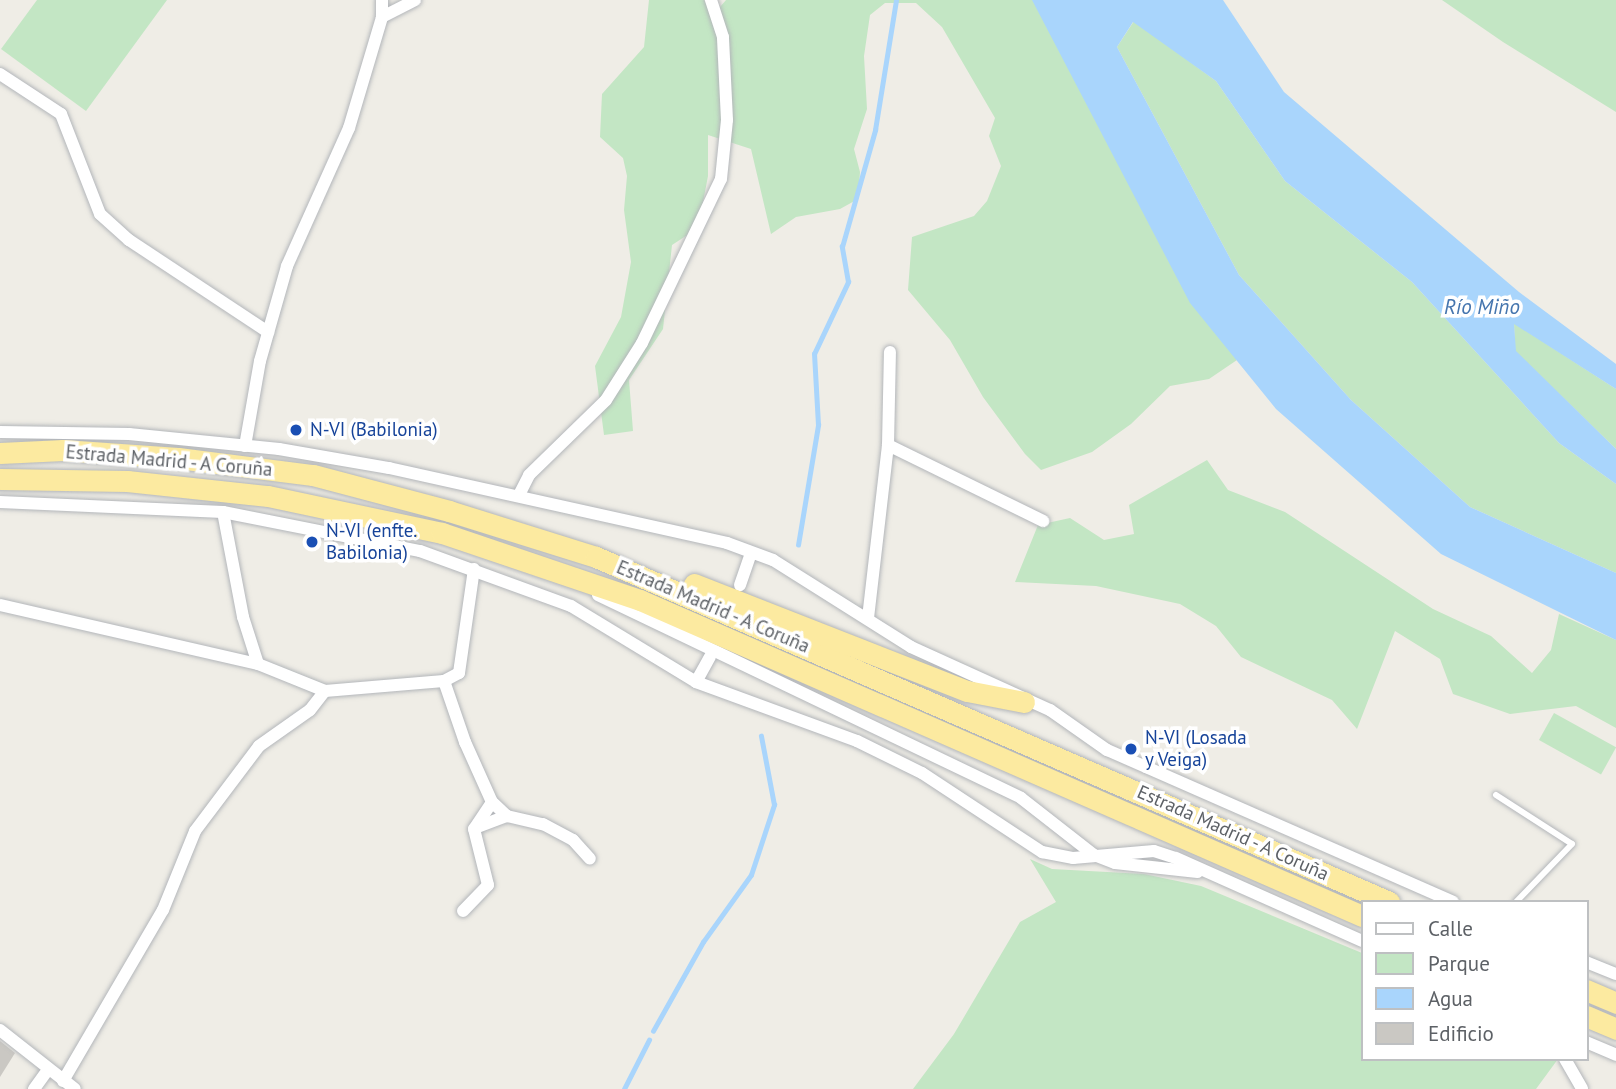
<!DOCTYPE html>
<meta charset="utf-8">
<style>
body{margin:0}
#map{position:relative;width:1616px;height:1089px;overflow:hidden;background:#efede6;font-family:"PT Sans",sans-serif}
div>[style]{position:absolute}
.green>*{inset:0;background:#c3e6c4;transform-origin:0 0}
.water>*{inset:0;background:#a9d5fc}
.stream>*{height:4.5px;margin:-2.25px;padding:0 2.25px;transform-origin:2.25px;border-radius:2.25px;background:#a9d5fc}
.building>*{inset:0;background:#cac8c3}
.roads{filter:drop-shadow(0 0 2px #b3b6ba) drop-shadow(0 0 2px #b3b6ba)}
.service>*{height:6px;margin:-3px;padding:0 3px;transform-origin:3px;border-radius:3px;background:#fff}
.minor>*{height:12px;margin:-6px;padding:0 6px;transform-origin:6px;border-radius:6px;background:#fff}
.trunk>*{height:21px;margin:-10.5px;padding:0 10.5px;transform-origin:10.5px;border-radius:10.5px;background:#fceaa0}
.dots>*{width:19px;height:19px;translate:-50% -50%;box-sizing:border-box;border:4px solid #fff;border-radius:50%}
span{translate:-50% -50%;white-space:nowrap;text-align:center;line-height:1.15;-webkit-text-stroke:7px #fff;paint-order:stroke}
.transit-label{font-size:19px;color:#164399}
.left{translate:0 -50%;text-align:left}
.street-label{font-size:19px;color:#5d6166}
.water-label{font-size:21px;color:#4575ae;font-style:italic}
.legend{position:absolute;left:1361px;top:900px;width:228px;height:161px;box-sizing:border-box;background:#fff;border:2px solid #bec0c2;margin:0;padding:9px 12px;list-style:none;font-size:21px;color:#5d6166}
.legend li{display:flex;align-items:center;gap:14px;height:35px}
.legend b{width:35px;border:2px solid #bec0c2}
</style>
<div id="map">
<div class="green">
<div style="clip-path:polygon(37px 0,167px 0,86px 111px,1px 49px)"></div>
<div style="clip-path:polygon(649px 0,704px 0,714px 14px,726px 0,1049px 0,1237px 360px,1209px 379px,1170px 386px,1131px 424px,1092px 452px,1041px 470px,1025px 454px,983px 397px,950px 340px,908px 290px,912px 237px,974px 216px,987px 201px,1001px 166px,989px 136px,995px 118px,942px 27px,916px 3px,885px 3px,870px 15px,864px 56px,867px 109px,854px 149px,860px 172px,858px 199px,840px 209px,796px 217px,771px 234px,751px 149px,708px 135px,708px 176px,698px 228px,672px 245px,663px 329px,629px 380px,633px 431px,604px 435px,595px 366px,621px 317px,631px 262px,624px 210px,627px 176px,623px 158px,600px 137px,602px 94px,644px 47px)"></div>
<div style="clip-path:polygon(1442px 0,1616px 0,1616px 112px,1503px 42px)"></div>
<div style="clip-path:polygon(1134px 21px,1216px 81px,1285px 181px,1412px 282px,1559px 443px,1616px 484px,1616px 573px,1470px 507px,1351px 400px,1239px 275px,1117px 47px)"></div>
<div style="clip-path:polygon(1514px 323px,1616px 389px,1616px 449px,1515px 351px)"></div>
<div style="clip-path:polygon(1207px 460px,1228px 490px,1285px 512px,1433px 609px,1491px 636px,1532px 673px,1551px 650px,1559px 614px,1616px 640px,1616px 728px,1576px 706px,1510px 714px,1453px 694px,1440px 659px,1395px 631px,1357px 729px,1332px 700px,1241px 657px,1216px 626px,1180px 604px,1096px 586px,1015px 582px,1038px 525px,1070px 518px,1104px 540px,1134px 534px,1129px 505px)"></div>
<div style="left:1554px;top:713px;width:71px;height:31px;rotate:29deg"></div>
<div style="clip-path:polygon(1030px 859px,1052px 869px,1144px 874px,1201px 886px,1362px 953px,1362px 1059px,1558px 1059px,1536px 1089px,913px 1089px,954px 1034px,1020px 922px,1056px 902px)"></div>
</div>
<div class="water">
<div style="clip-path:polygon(1032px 0,1223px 0,1284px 92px,1519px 292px,1616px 364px,1616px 389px,1514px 324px,1516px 351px,1616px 449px,1616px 484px,1559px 443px,1412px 282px,1285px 181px,1216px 81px,1133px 22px,1117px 47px,1239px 275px,1351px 400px,1470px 507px,1616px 573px,1616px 640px,1441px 554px,1276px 409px,1190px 303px)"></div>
</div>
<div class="stream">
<div style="left:798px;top:545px;width:122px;rotate:-80.5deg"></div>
<div style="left:818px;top:425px;width:71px;rotate:-93.2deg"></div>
<div style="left:814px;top:354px;width:80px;rotate:-64.7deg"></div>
<div style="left:848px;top:282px;width:36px;rotate:-100deg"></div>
<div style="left:842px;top:247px;width:122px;rotate:-74.2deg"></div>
<div style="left:875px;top:130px;width:132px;rotate:-80.8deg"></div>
<div style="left:653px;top:1031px;width:102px;rotate:-60.7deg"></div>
<div style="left:703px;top:942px;width:82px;rotate:-54.4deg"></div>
<div style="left:751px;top:875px;width:74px;rotate:-71.8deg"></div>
<div style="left:774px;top:805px;width:70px;rotate:-100.7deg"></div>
<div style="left:624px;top:1089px;width:55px;rotate:-63deg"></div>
</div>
<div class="building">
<div style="clip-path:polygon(0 1041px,15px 1053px,0 1077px)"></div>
</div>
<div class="roads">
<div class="service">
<div style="left:1496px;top:795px;width:90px;rotate:32.8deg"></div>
<div style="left:1572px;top:844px;width:81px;rotate:134deg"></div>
</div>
<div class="minor">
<div style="left:382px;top:17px;width:37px;rotate:-27deg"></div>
<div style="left:0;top:74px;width:73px;rotate:33.3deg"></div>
<div style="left:61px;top:114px;width:107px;rotate:68.7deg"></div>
<div style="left:100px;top:214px;width:39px;rotate:42deg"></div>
<div style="left:129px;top:240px;width:167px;rotate:33.5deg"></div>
<div style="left:0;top:432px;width:129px;rotate:0.9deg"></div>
<div style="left:129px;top:434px;width:151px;rotate:5.7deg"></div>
<div style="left:279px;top:449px;width:112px;rotate:9.8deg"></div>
<div style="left:389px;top:468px;width:346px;rotate:12.5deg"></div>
<div style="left:727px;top:543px;width:49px;rotate:20.3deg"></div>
<div style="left:773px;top:560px;width:163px;rotate:32.2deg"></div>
<div style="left:911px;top:647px;width:153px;rotate:24.4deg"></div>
<div style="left:1050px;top:710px;width:70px;rotate:35.1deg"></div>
<div style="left:1107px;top:750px;width:378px;rotate:23.7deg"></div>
<div style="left:888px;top:445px;width:173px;rotate:26.1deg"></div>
<div style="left:245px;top:446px;width:86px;rotate:-80deg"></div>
<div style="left:260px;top:361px;width:99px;rotate:-74.1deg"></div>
<div style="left:287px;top:266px;width:151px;rotate:-65.8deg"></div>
<div style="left:349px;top:128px;width:116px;rotate:-73.4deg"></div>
<div style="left:382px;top:17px;width:17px;rotate:-90deg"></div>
<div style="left:519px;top:495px;width:22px;rotate:-63deg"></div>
<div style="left:529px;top:475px;width:107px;rotate:-44.2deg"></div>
<div style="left:606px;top:400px;width:67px;rotate:-57.7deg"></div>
<div style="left:642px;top:343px;width:182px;rotate:-64.3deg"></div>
<div style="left:721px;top:179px;width:59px;rotate:-84.2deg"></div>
<div style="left:727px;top:120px;width:83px;rotate:-92.8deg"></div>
<div style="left:723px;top:37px;width:39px;rotate:-108deg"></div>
<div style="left:0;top:502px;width:223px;rotate:2.6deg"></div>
<div style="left:223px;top:512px;width:201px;rotate:11.2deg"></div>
<div style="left:420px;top:551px;width:161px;rotate:20deg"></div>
<div style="left:571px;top:606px;width:146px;rotate:31.3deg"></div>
<div style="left:696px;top:682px;width:171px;rotate:20.1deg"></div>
<div style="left:857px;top:741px;width:72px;rotate:26.2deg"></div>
<div style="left:922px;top:773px;width:144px;rotate:33.4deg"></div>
<div style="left:1042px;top:852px;width:32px;rotate:11deg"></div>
<div style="left:1073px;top:858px;width:81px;rotate:-4.9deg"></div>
<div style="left:1154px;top:851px;width:23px;rotate:18deg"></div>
<div style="left:1176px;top:858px;width:204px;rotate:24deg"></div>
<div style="left:223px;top:512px;width:107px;rotate:79.2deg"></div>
<div style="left:243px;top:617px;width:49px;rotate:72.3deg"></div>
<div style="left:258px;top:664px;width:72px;rotate:21.9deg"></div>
<div style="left:325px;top:691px;width:119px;rotate:-4.8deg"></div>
<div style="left:474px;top:569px;width:105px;rotate:98.2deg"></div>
<div style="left:459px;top:673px;width:17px;rotate:152deg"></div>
<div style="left:444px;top:681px;width:65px;rotate:71deg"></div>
<div style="left:465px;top:742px;width:66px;rotate:65.8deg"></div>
<div style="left:492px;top:802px;width:21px;rotate:43deg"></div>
<div style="left:507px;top:816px;width:37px;rotate:13deg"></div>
<div style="left:543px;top:824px;width:34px;rotate:28deg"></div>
<div style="left:573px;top:840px;width:25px;rotate:48deg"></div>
<div style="left:740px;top:585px;width:34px;rotate:-71deg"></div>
<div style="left:598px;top:595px;width:469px;rotate:25.6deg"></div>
<div style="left:1021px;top:798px;width:93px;rotate:38deg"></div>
<div style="left:1094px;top:855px;width:22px;rotate:21deg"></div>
<div style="left:1115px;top:863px;width:83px;rotate:6.2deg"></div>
<div style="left:0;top:605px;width:265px;rotate:12.9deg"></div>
<div style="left:868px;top:618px;width:174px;rotate:-83.4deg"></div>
<div style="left:888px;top:445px;width:93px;rotate:-88.8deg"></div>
<div style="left:696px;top:682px;width:29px;rotate:-61deg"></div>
<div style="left:475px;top:828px;width:34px;rotate:-21deg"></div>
<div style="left:463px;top:911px;width:36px;rotate:-46deg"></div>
<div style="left:488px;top:885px;width:58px;rotate:-104deg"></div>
<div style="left:474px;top:829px;width:32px;rotate:-56deg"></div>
<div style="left:1586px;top:962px;width:32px;rotate:22deg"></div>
<div style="left:0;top:1030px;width:95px;rotate:38.2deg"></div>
<div style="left:1586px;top:1042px;width:33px;rotate:23deg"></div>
<div style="left:1565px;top:1059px;width:34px;rotate:60deg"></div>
<div style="left:63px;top:1081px;width:198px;rotate:-59.7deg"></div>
<div style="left:163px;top:910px;width:85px;rotate:-67.9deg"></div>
<div style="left:195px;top:831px;width:106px;rotate:-53deg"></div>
<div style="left:259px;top:746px;width:62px;rotate:-35.2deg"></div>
<div style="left:310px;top:710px;width:24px;rotate:-52deg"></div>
<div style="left:34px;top:1089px;width:24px;rotate:-54deg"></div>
</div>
<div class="trunk">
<div style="left:0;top:453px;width:63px;rotate:-2.7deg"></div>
<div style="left:63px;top:450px;width:115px;rotate:4deg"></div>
<div style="left:178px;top:458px;width:136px;rotate:7.2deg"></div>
<div style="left:313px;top:475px;width:141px;rotate:14.8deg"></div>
<div style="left:449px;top:511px;width:154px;rotate:17.4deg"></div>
<div style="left:596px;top:557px;width:865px;rotate:23.51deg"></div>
<div style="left:0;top:479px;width:127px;rotate:0.9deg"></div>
<div style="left:127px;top:481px;width:142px;rotate:6.1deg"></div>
<div style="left:268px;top:496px;width:178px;rotate:12deg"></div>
<div style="left:442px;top:533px;width:209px;rotate:18.7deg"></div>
<div style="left:640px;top:600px;width:788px;rotate:23.64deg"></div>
<div style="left:694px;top:584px;width:293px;rotate:21.4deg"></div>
<div style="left:967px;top:691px;width:58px;rotate:10.9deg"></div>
<div style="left:1586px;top:990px;width:33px;rotate:23deg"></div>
<div style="left:1586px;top:1016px;width:33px;rotate:23deg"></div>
</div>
</div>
<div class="dots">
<div style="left:296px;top:430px;background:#1a4fb4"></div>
<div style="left:312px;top:542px;background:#1a4fb4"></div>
<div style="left:1131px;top:749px;background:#1a4fb4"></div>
</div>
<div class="transit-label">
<span class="left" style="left:310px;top:430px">N-VI (Babilonia)</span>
<span class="left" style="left:326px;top:542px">N-VI (enfte.<br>Babilonia)</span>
<span class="left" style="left:1145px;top:749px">N-VI (Losada<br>y Veiga)</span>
</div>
<div class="street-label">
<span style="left:169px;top:461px;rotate:5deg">Estrada Madrid - A Coruña</span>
<span style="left:713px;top:607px;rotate:23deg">Estrada Madrid - A Coruña</span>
<span style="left:1233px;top:833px;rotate:24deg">Estrada Madrid - A Coruña</span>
</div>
<div class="water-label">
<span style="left:1482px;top:307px">Río Miño</span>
</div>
<ul class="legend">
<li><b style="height:9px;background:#fff"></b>Calle</li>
<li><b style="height:19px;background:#c3e6c4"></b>Parque</li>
<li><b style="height:19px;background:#a9d5fc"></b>Agua</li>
<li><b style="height:19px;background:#cac8c3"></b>Edificio</li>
</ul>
</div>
